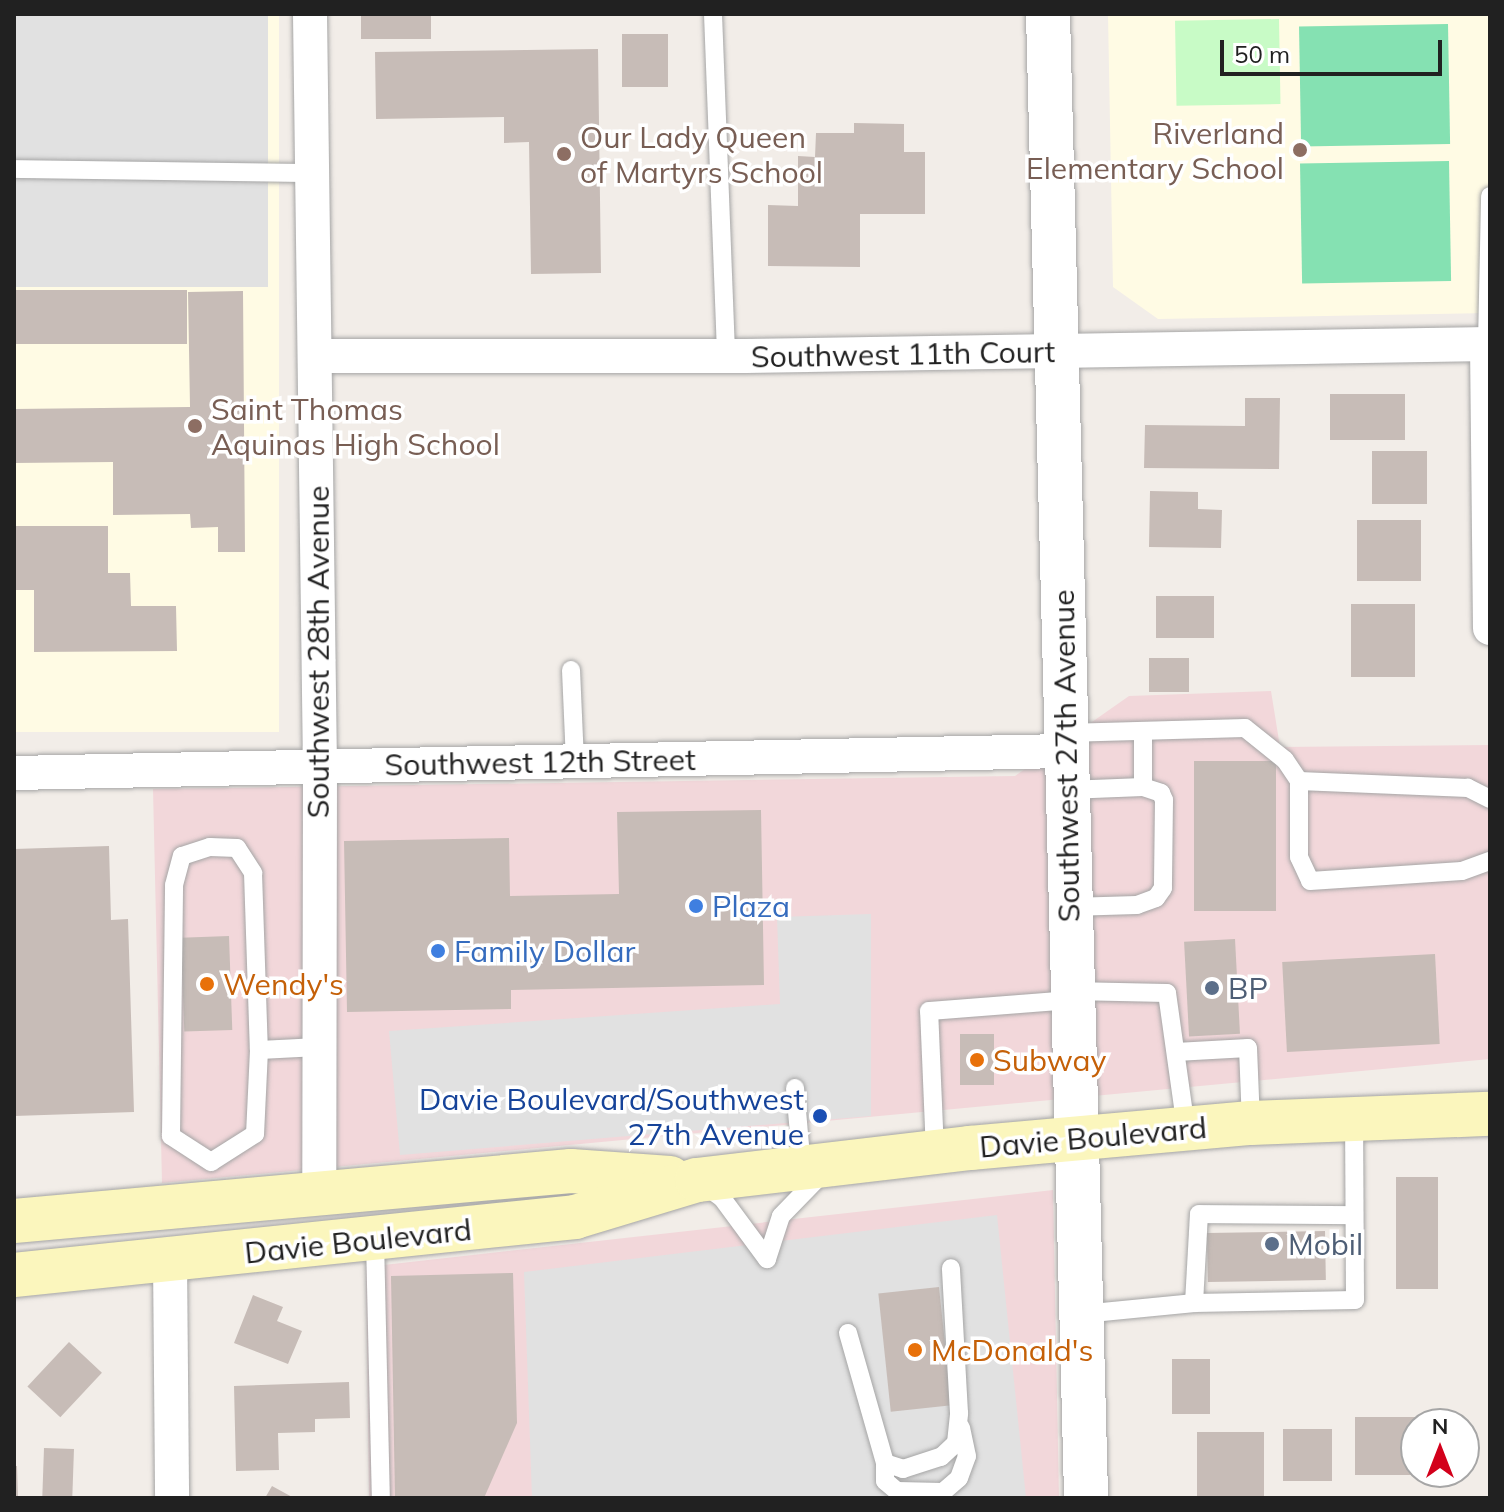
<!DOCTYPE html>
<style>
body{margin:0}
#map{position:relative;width:1504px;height:1512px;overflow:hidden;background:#f2ede8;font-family:Mulish,sans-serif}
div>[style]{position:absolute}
.commercial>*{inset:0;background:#f2d7da}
.education>*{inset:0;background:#fffbe4;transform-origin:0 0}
.park>*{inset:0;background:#c8fbc6;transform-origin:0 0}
.pitch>*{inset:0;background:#85e1b2;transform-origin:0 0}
.parking>*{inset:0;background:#e1e1e1;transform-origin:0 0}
.building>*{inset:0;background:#c7bcb7;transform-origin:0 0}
.roads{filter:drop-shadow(0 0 2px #a5a5a5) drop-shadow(0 0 2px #a5a5a5)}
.service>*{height:18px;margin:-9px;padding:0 9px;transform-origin:9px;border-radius:9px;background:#fff}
.minor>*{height:34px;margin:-17px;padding:0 17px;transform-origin:17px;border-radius:17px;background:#fff}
.tertiary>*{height:44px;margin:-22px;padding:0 22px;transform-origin:22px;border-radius:22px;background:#fff}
.secondary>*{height:44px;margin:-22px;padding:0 22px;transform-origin:22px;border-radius:22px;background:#fbf6bd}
.dots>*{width:22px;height:22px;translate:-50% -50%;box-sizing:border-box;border:4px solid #fff;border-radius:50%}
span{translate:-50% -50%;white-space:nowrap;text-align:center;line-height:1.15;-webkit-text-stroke:7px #fff;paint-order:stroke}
.education-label{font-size:30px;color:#785e54}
.right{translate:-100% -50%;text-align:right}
.left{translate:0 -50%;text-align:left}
.street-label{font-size:30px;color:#212121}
.shop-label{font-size:30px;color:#366cbe}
.food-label{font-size:30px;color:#c56008}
.service-label{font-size:30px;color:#4e5e75}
.transit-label{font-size:30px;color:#164399}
.frame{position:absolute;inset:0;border:16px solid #212121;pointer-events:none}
.north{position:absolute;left:1400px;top:1408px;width:80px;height:80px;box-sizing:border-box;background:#fff;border:2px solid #a6a6a6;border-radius:50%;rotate:0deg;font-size:22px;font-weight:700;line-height:32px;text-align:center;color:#212121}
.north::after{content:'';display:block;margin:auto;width:28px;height:36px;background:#d3001b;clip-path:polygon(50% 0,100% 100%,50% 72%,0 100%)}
.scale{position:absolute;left:1220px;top:40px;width:222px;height:36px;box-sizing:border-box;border:4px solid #212121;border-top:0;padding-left:10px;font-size:24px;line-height:28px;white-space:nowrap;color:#212121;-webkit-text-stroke:6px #fff;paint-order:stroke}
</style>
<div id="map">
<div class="commercial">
<div style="clip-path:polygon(1271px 691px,1280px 747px,1490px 745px,1490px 1059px,162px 1183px,153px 789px,1015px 776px,1129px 696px)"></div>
<div style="clip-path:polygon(1053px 1190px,1059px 1498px,369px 1498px,366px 1267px)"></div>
</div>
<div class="education">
<div style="left:14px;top:14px;width:265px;height:718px"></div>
<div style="clip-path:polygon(1108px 14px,1490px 14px,1490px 313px,1158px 319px,1113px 287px)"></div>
</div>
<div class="park">
<div style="left:1279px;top:19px;width:85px;height:104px;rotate:89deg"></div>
</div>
<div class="pitch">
<div style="left:1448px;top:24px;width:120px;height:149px;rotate:89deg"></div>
<div style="left:1449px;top:161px;width:120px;height:149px;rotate:89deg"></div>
</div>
<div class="parking">
<div style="left:14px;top:14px;width:254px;height:273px"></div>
<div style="clip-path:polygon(871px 914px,871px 1116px,400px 1155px,389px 1031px,780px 1004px,777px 917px)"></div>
<div style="clip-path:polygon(997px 1215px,1026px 1498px,532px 1498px,524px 1272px)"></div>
</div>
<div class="building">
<div style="left:361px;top:14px;width:70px;height:25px"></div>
<div style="left:622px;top:34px;width:46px;height:53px"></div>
<div style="clip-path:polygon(598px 49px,601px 273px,531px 274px,529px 142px,504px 143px,504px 117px,376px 119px,375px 52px)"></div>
<div style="clip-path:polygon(854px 123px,904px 124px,904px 152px,925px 152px,925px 214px,860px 214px,860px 267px,768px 266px,768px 205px,798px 206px,798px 156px,815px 157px,816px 133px,854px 133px)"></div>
<div style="left:187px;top:290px;width:54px;height:173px;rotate:90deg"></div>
<div style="clip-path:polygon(243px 291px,245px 552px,218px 552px,218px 527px,191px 528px,190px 514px,113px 515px,113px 462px,14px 463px,14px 409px,190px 407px,188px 292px)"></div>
<div style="left:1330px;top:394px;width:75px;height:46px"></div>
<div style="clip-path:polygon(1245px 398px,1280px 398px,1279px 469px,1144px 468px,1145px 425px,1245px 426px)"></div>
<div style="left:1372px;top:451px;width:55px;height:53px"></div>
<div style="clip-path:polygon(1150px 491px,1198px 492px,1198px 509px,1222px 510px,1221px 548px,1149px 547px)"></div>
<div style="left:1357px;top:520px;width:64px;height:61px"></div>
<div style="clip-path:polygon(14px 526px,108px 526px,108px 573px,130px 573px,131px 606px,176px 606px,177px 651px,34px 652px,34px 590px,14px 590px)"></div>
<div style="left:1156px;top:596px;width:58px;height:42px"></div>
<div style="left:1351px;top:604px;width:64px;height:73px"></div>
<div style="left:1149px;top:658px;width:40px;height:34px"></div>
<div style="left:1194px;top:761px;width:82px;height:150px"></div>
<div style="clip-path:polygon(761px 810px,764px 985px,511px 990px,511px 1009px,347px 1012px,344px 841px,509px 838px,510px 896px,619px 894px,617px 812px)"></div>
<div style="clip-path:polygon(109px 846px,111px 920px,128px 919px,134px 1112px,14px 1116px,14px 849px)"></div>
<div style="left:229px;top:936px;width:94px;height:48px;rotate:88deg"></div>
<div style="left:1235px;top:939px;width:95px;height:51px;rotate:87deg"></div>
<div style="left:1435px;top:954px;width:90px;height:153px;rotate:87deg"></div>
<div style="left:960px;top:1034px;width:34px;height:51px"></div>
<div style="left:1396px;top:1177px;width:42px;height:112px"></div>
<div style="left:1325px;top:1231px;width:49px;height:118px;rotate:89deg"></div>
<div style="clip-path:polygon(513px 1273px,517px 1423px,484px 1498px,395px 1498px,391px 1276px)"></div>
<div style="left:939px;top:1287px;width:119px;height:61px;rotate:84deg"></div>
<div style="clip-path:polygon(253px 1295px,283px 1307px,277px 1321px,302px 1331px,288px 1364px,234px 1343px)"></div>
<div style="left:69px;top:1342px;width:45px;height:61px;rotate:43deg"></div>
<div style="left:1172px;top:1359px;width:38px;height:55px"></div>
<div style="clip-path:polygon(349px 1382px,350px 1418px,315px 1419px,315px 1432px,278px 1433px,279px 1470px,236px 1471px,234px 1386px)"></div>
<div style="clip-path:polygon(1355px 1417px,1447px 1417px,1447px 1424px,1416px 1424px,1416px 1472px,1447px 1475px,1355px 1475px)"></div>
<div style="left:1283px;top:1429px;width:49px;height:52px"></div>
<div style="left:1197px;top:1432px;width:67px;height:66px"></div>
<div style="left:44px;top:1448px;width:30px;height:50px;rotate:2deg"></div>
<div style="clip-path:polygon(14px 1466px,17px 1466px,18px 1498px,14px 1498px)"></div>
<div style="clip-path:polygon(272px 1486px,294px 1498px,265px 1498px)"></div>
</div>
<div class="roads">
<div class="service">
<div style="left:713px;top:14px;width:342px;rotate:87.8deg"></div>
<div style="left:14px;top:169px;width:299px;rotate:0.8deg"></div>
<div style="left:1487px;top:344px;width:148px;rotate:-88.8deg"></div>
<div style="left:571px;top:670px;width:91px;rotate:87.5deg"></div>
<div style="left:1143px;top:731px;width:56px;rotate:90deg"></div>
<div style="left:1065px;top:733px;width:180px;rotate:-1.6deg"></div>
<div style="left:1245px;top:728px;width:51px;rotate:38.7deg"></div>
<div style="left:1285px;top:760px;width:25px;rotate:56deg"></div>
<div style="left:1067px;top:790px;width:76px;rotate:-2.3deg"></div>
<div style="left:1143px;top:787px;width:19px;rotate:18deg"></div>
<div style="left:1161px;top:793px;width:8px;rotate:67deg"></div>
<div style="left:1164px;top:800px;width:88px;rotate:90.7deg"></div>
<div style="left:1163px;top:888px;width:12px;rotate:125deg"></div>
<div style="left:1156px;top:898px;width:20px;rotate:160deg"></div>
<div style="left:1137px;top:905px;width:67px;rotate:178.3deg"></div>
<div style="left:1490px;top:799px;width:25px;rotate:-153deg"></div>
<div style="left:1468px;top:788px;width:169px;rotate:-177.6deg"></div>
<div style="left:1299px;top:781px;width:76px;rotate:90deg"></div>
<div style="left:1299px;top:857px;width:26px;rotate:65deg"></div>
<div style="left:1310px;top:881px;width:152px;rotate:-3.8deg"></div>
<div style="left:1462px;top:871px;width:30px;rotate:-20deg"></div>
<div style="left:210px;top:847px;width:27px;rotate:2deg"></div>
<div style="left:237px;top:848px;width:30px;rotate:57deg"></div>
<div style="left:253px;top:873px;width:177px;rotate:88.1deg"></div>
<div style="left:259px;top:1050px;width:84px;rotate:92.7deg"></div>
<div style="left:255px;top:1134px;width:52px;rotate:147.5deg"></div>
<div style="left:211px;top:1162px;width:48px;rotate:-147deg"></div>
<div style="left:171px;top:1136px;width:251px;rotate:-89.3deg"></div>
<div style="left:174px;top:885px;width:30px;rotate:-75deg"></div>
<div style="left:182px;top:856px;width:29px;rotate:-18deg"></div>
<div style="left:1071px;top:991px;width:96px;rotate:1.2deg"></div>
<div style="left:1167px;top:993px;width:136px;rotate:82deg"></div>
<div style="left:259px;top:1050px;width:60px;rotate:-2.9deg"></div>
<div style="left:1176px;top:1052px;width:72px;rotate:-3.2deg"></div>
<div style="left:1248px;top:1048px;width:75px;rotate:87.7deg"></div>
<div style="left:795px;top:1088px;width:80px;rotate:85deg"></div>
<div style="left:935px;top:1152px;width:141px;rotate:-92.4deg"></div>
<div style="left:929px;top:1011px;width:143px;rotate:-4.4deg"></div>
<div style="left:705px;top:1186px;width:21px;rotate:35deg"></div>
<div style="left:722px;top:1198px;width:76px;rotate:53.6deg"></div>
<div style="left:375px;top:1240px;width:258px;rotate:88.7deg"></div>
<div style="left:767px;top:1259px;width:45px;rotate:-72deg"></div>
<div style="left:781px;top:1216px;width:60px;rotate:-45.7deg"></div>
<div style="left:1194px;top:1303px;width:161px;rotate:-1.1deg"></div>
<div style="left:1355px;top:1300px;width:180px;rotate:-90.3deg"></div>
<div style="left:1082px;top:1314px;width:113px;rotate:-5.6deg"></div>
<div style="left:1194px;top:1303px;width:89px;rotate:-86.8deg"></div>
<div style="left:1199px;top:1214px;width:155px;rotate:0.4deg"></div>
<div style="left:848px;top:1333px;width:135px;rotate:74.1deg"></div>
<div style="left:885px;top:1463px;width:19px;rotate:18deg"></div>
<div style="left:903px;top:1469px;width:40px;rotate:-18deg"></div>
<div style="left:941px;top:1457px;width:21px;rotate:-43deg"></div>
<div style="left:956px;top:1443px;width:30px;rotate:-84deg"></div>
<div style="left:959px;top:1413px;width:145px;rotate:-93.2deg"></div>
<div style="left:885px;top:1463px;width:18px;rotate:90deg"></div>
<div style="left:885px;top:1481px;width:16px;rotate:40deg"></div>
<div style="left:897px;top:1491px;width:46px;rotate:1.2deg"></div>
<div style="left:943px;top:1492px;width:21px;rotate:-41deg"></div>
<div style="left:959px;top:1478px;width:23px;rotate:-70deg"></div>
<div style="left:967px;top:1456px;width:29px;rotate:-102deg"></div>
</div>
<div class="minor">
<div style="left:310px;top:14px;width:753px;rotate:89.24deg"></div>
<div style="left:320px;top:767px;width:426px;rotate:90.1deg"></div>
<div style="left:1487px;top:344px;width:284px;rotate:89.4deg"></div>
<div style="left:315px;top:356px;width:430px"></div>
<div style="left:745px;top:356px;width:745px;rotate:-0.92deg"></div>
<div style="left:14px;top:773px;width:1052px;rotate:-1.2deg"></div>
<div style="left:170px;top:1259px;width:239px;rotate:89.5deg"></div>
</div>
<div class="tertiary">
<div style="left:1048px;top:14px;width:1484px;rotate:88.53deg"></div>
</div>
<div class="secondary">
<div style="left:14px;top:1221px;width:559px;rotate:-5.13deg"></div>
<div style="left:571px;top:1171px;width:99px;rotate:4deg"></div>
<div style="left:14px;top:1275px;width:564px;rotate:-5.9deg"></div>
<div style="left:575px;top:1217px;width:127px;rotate:-16.9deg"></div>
<div style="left:697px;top:1180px;width:275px;rotate:-6.7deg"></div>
<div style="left:970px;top:1148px;width:282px;rotate:-5.1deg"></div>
<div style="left:1251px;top:1123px;width:239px;rotate:-2.2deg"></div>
</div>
</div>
<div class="dots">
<div style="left:1300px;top:150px;background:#8d6e63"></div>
<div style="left:564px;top:154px;background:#8d6e63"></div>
<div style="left:195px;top:426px;background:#8d6e63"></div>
<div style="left:696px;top:906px;background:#3f7fe0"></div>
<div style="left:438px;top:951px;background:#3f7fe0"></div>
<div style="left:207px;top:984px;background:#e8710a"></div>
<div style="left:1212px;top:988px;background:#5c6f8a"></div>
<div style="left:977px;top:1060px;background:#e8710a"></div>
<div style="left:820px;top:1116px;background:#1a4fb4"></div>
<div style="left:1272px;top:1244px;background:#5c6f8a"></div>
<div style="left:915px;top:1350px;background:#e8710a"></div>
</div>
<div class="education-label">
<span class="right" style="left:1284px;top:150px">Riverland<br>Elementary School</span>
<span class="left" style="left:580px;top:154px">Our Lady Queen<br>of Martyrs School</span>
<span class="left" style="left:211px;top:426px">Saint Thomas<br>Aquinas High School</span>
</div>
<div class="street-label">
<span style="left:903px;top:354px;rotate:-1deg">Southwest 11th Court</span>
<span style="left:318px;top:652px;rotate:-90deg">Southwest 28th Avenue</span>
<span style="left:1066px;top:756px;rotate:-91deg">Southwest 27th Avenue</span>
<span style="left:540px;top:762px;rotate:-1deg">Southwest 12th Street</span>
<span style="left:1093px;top:1137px;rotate:-5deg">Davie Boulevard</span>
<span style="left:358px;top:1241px;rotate:-6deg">Davie Boulevard</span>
</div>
<div class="shop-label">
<span class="left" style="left:712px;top:906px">Plaza</span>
<span class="left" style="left:454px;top:951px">Family Dollar</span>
</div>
<div class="food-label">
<span class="left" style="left:223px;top:984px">Wendy's</span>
<span class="left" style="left:993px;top:1060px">Subway</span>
<span class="left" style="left:931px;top:1350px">McDonald's</span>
</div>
<div class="service-label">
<span class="left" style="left:1228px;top:988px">BP</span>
<span class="left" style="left:1288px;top:1244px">Mobil</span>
</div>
<div class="transit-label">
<span class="right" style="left:804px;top:1116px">Davie Boulevard/Southwest<br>27th Avenue</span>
</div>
<div class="frame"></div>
<div class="north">N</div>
<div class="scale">50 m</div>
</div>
